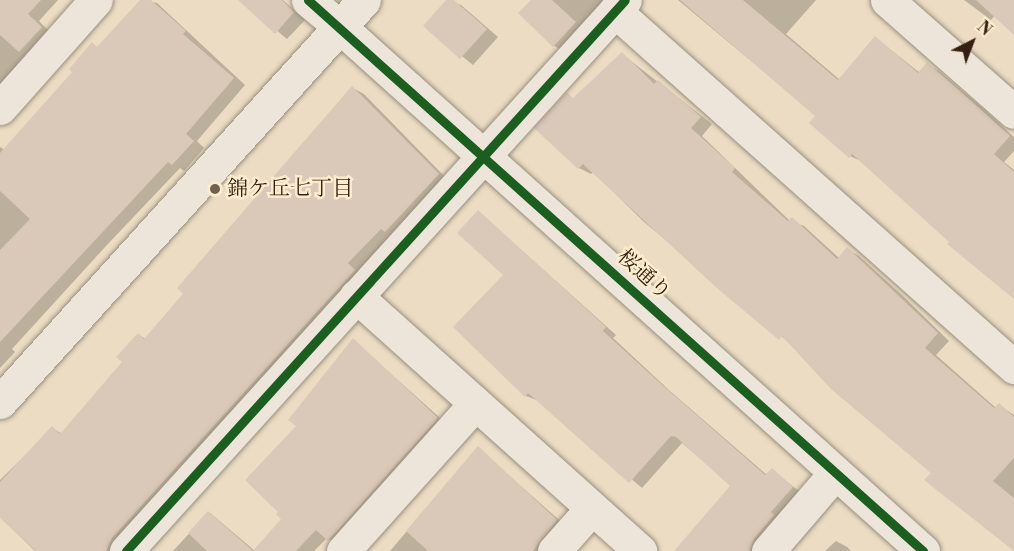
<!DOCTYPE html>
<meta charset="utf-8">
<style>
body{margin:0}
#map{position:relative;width:1014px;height:551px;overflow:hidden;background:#ebdcc3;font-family:"Libre Bodoni","Noto Serif JP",serif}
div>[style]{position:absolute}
.shadow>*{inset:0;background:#0003}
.building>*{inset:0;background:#dac8b8}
.roads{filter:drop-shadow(0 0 2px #9a8f7f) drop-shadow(0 0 2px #9a8f7f)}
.street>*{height:33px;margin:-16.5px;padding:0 16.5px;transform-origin:16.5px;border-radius:16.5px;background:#ede5d9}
.secondary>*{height:33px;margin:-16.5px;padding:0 16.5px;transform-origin:16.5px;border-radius:16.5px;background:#ede5d9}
.cycleway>*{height:9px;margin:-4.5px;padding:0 4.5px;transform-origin:4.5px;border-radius:4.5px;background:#1b5e20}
.dots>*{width:16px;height:16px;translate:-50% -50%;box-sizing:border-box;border:3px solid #fcecce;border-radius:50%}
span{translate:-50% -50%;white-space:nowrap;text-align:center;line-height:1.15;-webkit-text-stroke:5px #fcecce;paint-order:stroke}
.poi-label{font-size:21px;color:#341f10}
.left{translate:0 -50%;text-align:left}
.street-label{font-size:21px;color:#341f10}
.north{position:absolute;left:942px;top:12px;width:60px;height:60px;-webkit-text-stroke:4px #fcecce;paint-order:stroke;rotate:42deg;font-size:16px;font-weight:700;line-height:24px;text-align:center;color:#341f10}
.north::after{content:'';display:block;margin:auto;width:21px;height:27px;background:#341f10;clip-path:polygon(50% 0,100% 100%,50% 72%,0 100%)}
</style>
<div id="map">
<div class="shadow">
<div style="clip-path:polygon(0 0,58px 0,39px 21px,53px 35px,0 84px)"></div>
<div style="clip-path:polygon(142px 0,157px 3px,245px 85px,197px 141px,204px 148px,184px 171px,180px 168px,106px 246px,12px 349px,15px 352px,0 368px,0 147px,5px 150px)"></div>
<div style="clip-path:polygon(240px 0,283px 0,305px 20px,287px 39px)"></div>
<div style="clip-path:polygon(448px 0,461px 5px,498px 37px,473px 65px,425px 26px)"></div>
<div style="clip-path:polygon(533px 0,611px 0,565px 52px,553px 45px)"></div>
<div style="clip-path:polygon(678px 0,816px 0,786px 34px,840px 80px,876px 38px,920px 73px,927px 64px,939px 71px,980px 106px,1014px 137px,1014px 151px,1004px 162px,1014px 170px,1014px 298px,863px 162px,850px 156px,817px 116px)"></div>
<div style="clip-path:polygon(964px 0,1014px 0,1014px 33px,995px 15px,991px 20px)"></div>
<div style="clip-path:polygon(622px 54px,712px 124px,702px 136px,790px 221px,804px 226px,839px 258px,847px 249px,859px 256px,902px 295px,949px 341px,936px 355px,996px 408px,999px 405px,1014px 415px,1014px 549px,793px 346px,643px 221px,593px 172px,591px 174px,579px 168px,567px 94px,574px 99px)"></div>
<div style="clip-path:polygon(353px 88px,364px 94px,450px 182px,120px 551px,35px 551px,0 517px,0 480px,53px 428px,62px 434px,124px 362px,139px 335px,146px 339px)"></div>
<div style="clip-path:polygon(479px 212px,616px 335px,613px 338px,670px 391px,767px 475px,772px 470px,804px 495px,763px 551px,675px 551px,732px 485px,682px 443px,642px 488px,539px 401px,526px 396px,506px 275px)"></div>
<div style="clip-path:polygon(353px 340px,448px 425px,340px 546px,327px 538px,314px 551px,173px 551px,209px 512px,255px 551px,283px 519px,298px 426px)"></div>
<div style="clip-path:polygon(478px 448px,567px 527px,547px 551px,390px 551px)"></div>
<div style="clip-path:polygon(836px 541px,847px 547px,851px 551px,825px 551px)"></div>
</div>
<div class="building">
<div style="clip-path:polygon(0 0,41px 0,28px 14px,42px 27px,19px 52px,0 35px)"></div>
<div style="clip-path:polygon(140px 0,151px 0,186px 31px,183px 34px,234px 78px,186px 134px,194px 141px,172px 165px,168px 162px,0 342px,0 250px,30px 219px,0 191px,0 153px,72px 72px,69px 69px,92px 42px,97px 47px)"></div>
<div style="clip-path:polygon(238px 0,282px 0,294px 12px,275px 34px)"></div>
<div style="clip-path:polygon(446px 0,454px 0,487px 29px,460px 59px,423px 26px)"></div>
<div style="clip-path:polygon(531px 0,552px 0,576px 22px,553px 47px,518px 13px)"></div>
<div style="clip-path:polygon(680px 0,743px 0,838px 80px,875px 36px,918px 73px,927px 62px,968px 98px,1010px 136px,994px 154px,1014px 172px,1014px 299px,947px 244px,949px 242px,852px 154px,849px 158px,809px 123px,815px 116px)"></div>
<div style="clip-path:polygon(976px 0,1014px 0,1014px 35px)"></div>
<div style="clip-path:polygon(622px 52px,654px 84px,658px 80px,701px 117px,691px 128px,735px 168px,732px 172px,788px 221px,792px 217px,837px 259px,847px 247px,938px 333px,925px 348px,994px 408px,999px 403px,1014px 417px,1014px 458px,993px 481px,1014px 498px,1014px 551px,924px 480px,931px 473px,831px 389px,782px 336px,779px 340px,718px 289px,583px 164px,578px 169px,534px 128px,567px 92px,573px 98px)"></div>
<div style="clip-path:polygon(352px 86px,439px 174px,385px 232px,381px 229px,348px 263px,355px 270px,112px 538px,106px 551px,36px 551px,0 518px,0 482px,52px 426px,60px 434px,122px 362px,116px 357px,138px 333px,144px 339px,183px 294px,177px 288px)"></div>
<div style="clip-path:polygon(478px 210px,606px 327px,603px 331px,659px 382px,765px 475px,772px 468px,793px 487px,771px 512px,774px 515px,754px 539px,750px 551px,674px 551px,730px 486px,676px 437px,671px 436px,629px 483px,528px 393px,525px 397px,453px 327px,503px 275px,457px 233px)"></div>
<div style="clip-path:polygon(353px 338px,438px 418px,328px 541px,316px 530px,296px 551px,253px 551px,281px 519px,276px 514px,278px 512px,245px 480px,296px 426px,288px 420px)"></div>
<div style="clip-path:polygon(478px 446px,557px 520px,533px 551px,428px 551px,406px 531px)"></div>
<div style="clip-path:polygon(208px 511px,253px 551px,207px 551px,188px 533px)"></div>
</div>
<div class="roads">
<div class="street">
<div style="left:308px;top:0;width:42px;rotate:40.2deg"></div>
<div style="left:887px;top:0;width:169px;rotate:41.4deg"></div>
<div style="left:615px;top:11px;width:535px;rotate:41.74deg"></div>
<div style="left:0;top:108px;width:144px;rotate:-48.4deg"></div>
<div style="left:356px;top:296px;width:382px;rotate:41.9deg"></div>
<div style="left:126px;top:551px;width:743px;rotate:-47.84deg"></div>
<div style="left:343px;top:551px;width:198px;rotate:-48.1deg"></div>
<div style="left:554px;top:551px;width:57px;rotate:-48.5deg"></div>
<div style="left:768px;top:551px;width:103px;rotate:-49.3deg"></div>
</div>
<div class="secondary">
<div style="left:340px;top:27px;width:784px;rotate:41.95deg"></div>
<div style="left:0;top:402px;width:542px;rotate:-47.84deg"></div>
</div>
</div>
<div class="cycleway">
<div style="left:308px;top:0;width:826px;rotate:41.86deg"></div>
<div style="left:126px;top:551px;width:743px;rotate:-47.84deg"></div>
</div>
<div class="dots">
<div style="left:215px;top:189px;background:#74614f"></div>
</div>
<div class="poi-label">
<span class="left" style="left:227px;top:189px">錦ケ丘七丁目</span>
</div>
<div class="street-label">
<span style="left:644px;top:275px;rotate:42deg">桜通り</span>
</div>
<div class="north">N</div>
</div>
